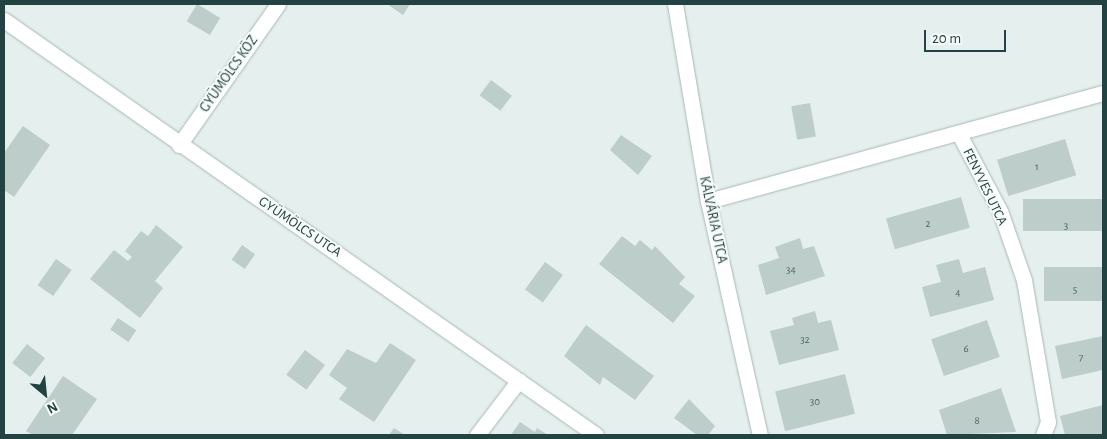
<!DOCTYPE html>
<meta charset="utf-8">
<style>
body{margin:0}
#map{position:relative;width:1107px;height:439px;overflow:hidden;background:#e5efed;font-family:"Alegreya Sans",sans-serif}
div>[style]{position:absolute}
.building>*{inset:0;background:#bccdca;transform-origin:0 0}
.roads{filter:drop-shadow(0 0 1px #a7b8b6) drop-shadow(0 0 1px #a7b8b6)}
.street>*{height:15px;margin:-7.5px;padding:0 7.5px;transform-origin:7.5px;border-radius:7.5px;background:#fff}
span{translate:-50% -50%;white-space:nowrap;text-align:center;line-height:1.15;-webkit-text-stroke:4px #f6fbf9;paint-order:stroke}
.number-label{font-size:11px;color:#486663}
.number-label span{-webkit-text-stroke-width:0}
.street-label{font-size:14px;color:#224341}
.frame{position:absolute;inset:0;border:5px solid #224341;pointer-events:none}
.north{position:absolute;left:20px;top:369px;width:50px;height:50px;-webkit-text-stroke:4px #f6fbf9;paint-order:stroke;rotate:152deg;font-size:14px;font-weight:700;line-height:20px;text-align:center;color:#224341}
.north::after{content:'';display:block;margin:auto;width:18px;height:22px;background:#224341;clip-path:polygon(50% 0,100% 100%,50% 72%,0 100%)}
.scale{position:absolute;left:924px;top:30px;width:82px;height:22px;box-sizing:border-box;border:2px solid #224341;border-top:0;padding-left:6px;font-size:15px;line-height:18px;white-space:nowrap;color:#224341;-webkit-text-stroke:4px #f6fbf9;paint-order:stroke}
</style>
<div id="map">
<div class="building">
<div style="left:197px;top:4px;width:27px;height:20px;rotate:31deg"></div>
<div style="clip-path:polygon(387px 4px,410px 4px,403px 15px)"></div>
<div style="left:491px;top:80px;width:26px;height:19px;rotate:37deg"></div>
<div style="left:810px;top:103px;width:34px;height:19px;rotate:80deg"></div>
<div style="clip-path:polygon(23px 126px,50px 145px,14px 197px,4px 190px,4px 153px)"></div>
<div style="clip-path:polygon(621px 135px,652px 156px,638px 175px,610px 150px)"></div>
<div style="left:1065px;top:139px;width:38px;height:71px;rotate:73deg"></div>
<div style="left:961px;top:197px;width:32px;height:78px;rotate:74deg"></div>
<div style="left:1103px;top:199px;width:32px;height:80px;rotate:90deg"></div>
<div style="clip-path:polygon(156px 225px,183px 247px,155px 281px,163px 288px,140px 318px,90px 279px,114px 250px,128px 261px,132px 257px,125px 251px,141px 231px,148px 236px)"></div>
<div style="clip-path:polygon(622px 236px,635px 246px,640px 240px,652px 250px,655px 246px,685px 277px,679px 284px,695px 296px,673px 323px,599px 264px)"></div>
<div style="clip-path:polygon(800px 238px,803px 249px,814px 246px,825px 276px,766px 295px,758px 265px,779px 258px,775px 247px)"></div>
<div style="left:242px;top:245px;width:16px;height:18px;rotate:35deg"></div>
<div style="left:56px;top:259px;width:19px;height:32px;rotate:35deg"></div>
<div style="clip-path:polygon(959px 259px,963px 273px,985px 267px,994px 300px,930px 317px,922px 287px,941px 282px,936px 265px)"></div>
<div style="left:545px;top:262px;width:22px;height:34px;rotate:36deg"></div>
<div style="left:1103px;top:267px;width:34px;height:59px;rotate:90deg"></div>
<div style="clip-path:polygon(815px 311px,818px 323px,831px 320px,839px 350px,779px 365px,770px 331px,794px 325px,792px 318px)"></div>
<div style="left:118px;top:318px;width:22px;height:14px;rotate:34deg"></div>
<div style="left:987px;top:320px;width:39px;height:59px;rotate:71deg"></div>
<div style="clip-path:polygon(586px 325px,654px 376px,635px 400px,603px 377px,600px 385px,564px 356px)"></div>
<div style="clip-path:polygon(1103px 336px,1103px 370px,1062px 379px,1055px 346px)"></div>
<div style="clip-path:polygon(390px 343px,416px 360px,374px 422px,339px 399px,347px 388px,329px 375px,347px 349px,376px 363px)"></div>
<div style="left:27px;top:344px;width:23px;height:24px;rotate:38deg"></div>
<div style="left:305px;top:350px;width:25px;height:31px;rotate:37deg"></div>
<div style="left:845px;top:374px;width:41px;height:72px;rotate:76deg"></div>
<div style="clip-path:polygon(63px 376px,97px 399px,72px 435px,33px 435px,26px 431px)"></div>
<div style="clip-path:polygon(1001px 388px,1016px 432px,947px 435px,939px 410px)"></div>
<div style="clip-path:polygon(689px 399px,715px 426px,708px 435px,697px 435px,674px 418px)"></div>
<div style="clip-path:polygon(1103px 405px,1103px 435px,1065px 435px,1060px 416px)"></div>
<div style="clip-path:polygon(520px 422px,535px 432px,537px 428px,548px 435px,511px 435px)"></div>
<div style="clip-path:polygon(394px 428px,405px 435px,389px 435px)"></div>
</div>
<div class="roads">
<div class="street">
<div style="left:675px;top:4px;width:200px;rotate:80.5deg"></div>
<div style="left:708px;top:201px;width:240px;rotate:77.5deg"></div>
<div style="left:4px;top:20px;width:723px;rotate:35.03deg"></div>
<div style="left:959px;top:134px;width:87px;rotate:62deg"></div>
<div style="left:1000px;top:211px;width:73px;rotate:70.8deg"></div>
<div style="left:1024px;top:280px;width:144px;rotate:80.4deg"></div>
<div style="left:1048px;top:422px;width:14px;rotate:111deg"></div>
<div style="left:179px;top:145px;width:172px;rotate:-54.9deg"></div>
<div style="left:708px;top:201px;width:409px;rotate:-15.3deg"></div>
<div style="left:477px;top:435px;width:69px;rotate:-52.6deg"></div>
</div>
</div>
<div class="number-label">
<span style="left:1037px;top:167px">1</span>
<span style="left:928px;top:224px">2</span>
<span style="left:1066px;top:226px">3</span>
<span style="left:791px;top:270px">34</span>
<span style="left:1075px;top:290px">5</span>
<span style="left:958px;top:293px">4</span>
<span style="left:805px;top:340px">32</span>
<span style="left:966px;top:349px">6</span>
<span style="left:1081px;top:358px">7</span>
<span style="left:815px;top:402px">30</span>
<span style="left:977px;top:421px">8</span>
</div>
<div class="street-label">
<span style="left:229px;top:74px;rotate:-55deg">GYÜMÖLCS KÖZ</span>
<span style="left:985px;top:187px;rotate:64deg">FENYVES UTCA</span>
<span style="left:713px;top:220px;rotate:78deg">KÁLVÁRIA UTCA</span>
<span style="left:300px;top:227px;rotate:34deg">GYÜMÖLCS UTCA</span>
</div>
<div class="frame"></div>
<div class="north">N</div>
<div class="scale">20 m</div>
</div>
